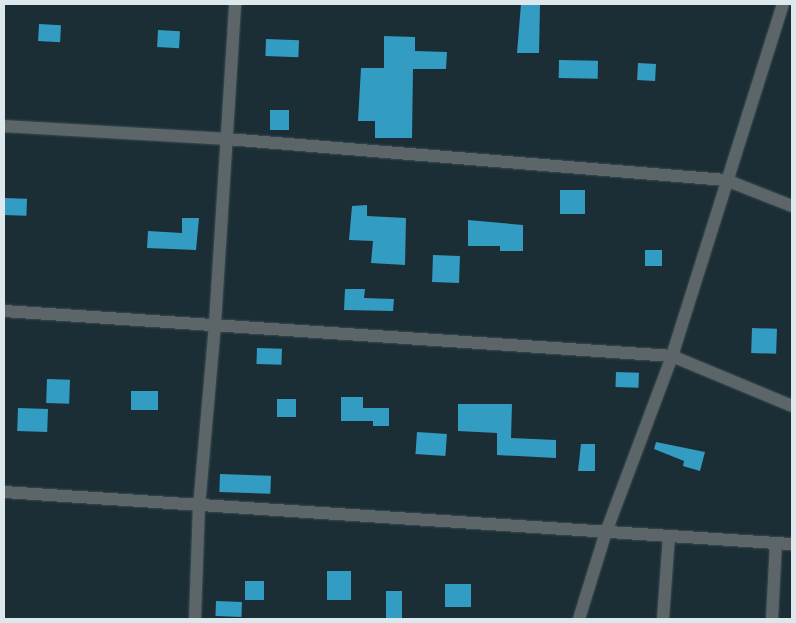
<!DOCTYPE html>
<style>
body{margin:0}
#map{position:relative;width:796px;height:623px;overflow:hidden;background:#1c2e35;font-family:Ubuntu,sans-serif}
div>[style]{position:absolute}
.building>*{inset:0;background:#339cc2;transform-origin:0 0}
.roads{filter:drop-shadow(0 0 1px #3b4c52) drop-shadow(0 0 1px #3b4c52)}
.minor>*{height:12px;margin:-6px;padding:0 6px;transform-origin:6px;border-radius:6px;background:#5c6568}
span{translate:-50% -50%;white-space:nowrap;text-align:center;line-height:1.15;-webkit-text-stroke:5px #12242b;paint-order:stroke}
.frame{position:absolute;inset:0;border:5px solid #dde8ed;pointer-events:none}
</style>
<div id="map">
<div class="building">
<div style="clip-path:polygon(521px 4px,540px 4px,539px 53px,517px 53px)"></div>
<div style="left:39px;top:24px;width:22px;height:17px;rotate:3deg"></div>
<div style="left:158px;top:30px;width:22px;height:17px;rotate:3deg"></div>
<div style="clip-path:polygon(384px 36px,415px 37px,415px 51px,447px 52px,446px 69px,413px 69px,412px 138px,375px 138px,375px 121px,358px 121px,361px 68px,384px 68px)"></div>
<div style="left:266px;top:39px;width:33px;height:17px;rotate:2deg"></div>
<div style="left:559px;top:60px;width:39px;height:18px;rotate:1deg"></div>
<div style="left:638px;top:63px;width:18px;height:17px;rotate:3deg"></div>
<div style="left:270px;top:110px;width:19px;height:20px"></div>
<div style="left:560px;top:190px;width:25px;height:24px"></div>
<div style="left:4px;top:198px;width:23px;height:17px;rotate:2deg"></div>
<div style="clip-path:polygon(367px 205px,367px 216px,406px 218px,405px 265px,371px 263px,373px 241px,349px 240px,352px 206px)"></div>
<div style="clip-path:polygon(182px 218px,199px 218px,196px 250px,147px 248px,148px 231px,182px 233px)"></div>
<div style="clip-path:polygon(468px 220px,523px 225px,523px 251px,500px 251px,500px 246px,468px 246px)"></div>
<div style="left:645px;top:250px;width:17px;height:16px"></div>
<div style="left:433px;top:255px;width:27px;height:27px;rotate:2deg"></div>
<div style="clip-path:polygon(345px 289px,365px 289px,364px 298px,394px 299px,393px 311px,344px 310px)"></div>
<div style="left:752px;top:328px;width:25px;height:25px;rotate:2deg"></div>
<div style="left:257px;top:348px;width:25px;height:16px;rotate:2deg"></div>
<div style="left:616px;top:372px;width:23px;height:15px;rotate:2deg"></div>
<div style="left:47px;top:379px;width:23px;height:24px;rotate:2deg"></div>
<div style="left:131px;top:391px;width:27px;height:19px"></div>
<div style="clip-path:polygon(341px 397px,363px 397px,363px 408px,389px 408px,389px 426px,373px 426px,373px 421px,341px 421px)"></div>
<div style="left:277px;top:399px;width:19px;height:18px"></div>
<div style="clip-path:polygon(458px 404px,512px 404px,511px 438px,556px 440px,556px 458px,497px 455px,497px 433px,458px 431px)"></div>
<div style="left:18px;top:408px;width:30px;height:23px;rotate:2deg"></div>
<div style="left:417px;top:432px;width:30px;height:22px;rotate:4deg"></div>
<div style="clip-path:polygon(656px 442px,705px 452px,700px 471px,683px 466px,684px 461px,654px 449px)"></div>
<div style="clip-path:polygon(581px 444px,595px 444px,595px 471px,578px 471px)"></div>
<div style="left:220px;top:474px;width:51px;height:18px;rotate:2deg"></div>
<div style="left:327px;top:571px;width:24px;height:29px"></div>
<div style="left:245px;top:581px;width:19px;height:19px"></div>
<div style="left:445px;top:584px;width:26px;height:23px"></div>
<div style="left:386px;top:591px;width:16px;height:28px"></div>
<div style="left:216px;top:601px;width:26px;height:15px;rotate:2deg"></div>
</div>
<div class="roads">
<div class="minor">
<div style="left:4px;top:126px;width:223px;rotate:3.3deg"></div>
<div style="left:227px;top:139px;width:501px;rotate:4.7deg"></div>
<div style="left:726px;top:180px;width:71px;rotate:21.5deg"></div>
<div style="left:4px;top:311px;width:670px;rotate:3.85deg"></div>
<div style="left:672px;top:356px;width:130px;rotate:22.6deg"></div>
<div style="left:4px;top:492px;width:790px;rotate:3.78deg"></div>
<div style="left:195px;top:619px;width:112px;rotate:-88deg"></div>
<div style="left:199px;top:507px;width:184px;rotate:-85deg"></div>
<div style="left:215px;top:324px;width:321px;rotate:-86.4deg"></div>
<div style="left:579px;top:619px;width:91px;rotate:-72.8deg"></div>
<div style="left:606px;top:532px;width:188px;rotate:-69.4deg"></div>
<div style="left:672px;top:356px;width:369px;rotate:-72.5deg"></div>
<div style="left:663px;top:619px;width:83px;rotate:-85.9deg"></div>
<div style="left:772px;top:619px;width:76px;rotate:-87deg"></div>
</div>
</div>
<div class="frame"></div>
</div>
